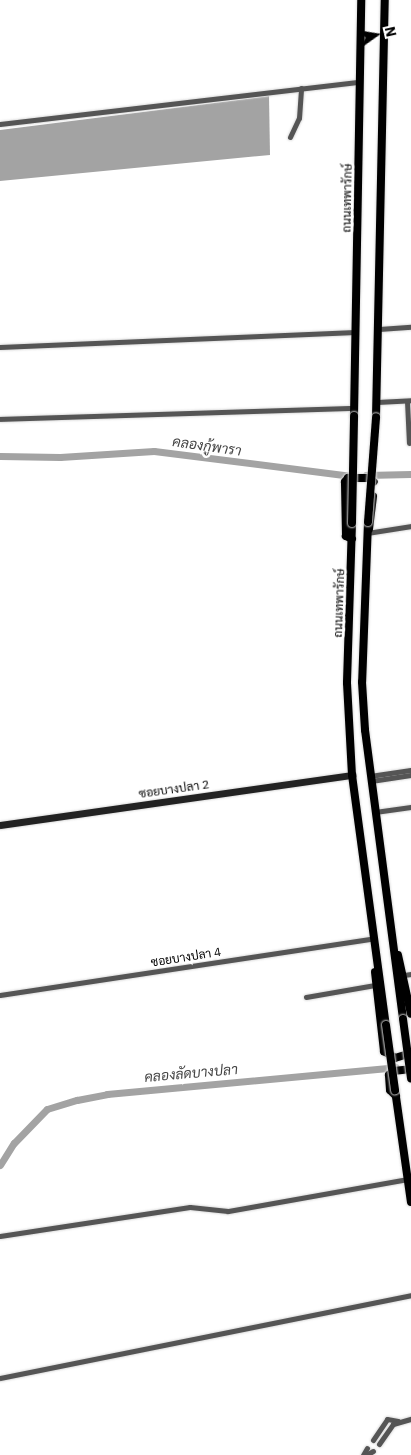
<!DOCTYPE html>
<meta charset="utf-8">
<style>
body{margin:0}
#map{position:relative;width:411px;height:1455px;overflow:hidden;background:#fff;font-family:"IBM Plex Sans",Sarabun,sans-serif}
div>[style]{position:absolute}
.water>*{inset:0;background:#a3a3a3}
.canal>*{height:7px;margin:-3.5px;padding:0 3.5px;transform-origin:3.5px;border-radius:3.5px;background:#a3a3a3}
.roads{filter:drop-shadow(0 0 1px #dbdbdb) drop-shadow(0 0 1px #dbdbdb)}
.street>*{height:5px;margin:-2.5px;padding:0 2.5px;transform-origin:2.5px;border-radius:2.5px;background:#555}
.secondary>*{height:7px;margin:-3.5px;padding:0 3.5px;transform-origin:3.5px;border-radius:3.5px;background:#222}
.primary>*{height:8px;margin:-4px;padding:0 4px;transform-origin:4px;border-radius:4px;background:#000}
.bridges{filter:drop-shadow(0 0 1px #dbdbdb) drop-shadow(0 0 1px #dbdbdb)}
.primary-bridge>*{height:8px;margin:-4px;padding:0 4px;transform-origin:4px;border-radius:4px;background:#000}
span{translate:-50% -50%;white-space:nowrap;text-align:center;line-height:1.15;-webkit-text-stroke:5px #fff;paint-order:stroke}
.street-label{font-size:12px;color:#000}
.water-label{font-size:14px;color:#444;font-style:italic}
.north{position:absolute;left:351px;top:10px;width:50px;height:50px;-webkit-text-stroke:4px #fff;paint-order:stroke;rotate:77deg;font-size:14px;font-weight:700;line-height:20px;text-align:center;color:#000}
.north::after{content:'';display:block;margin:auto;width:18px;height:22px;background:#000;clip-path:polygon(50% 0,100% 100%,50% 72%,0 100%)}
</style>
<div id="map">
<div class="water">
<div style="clip-path:polygon(269px 96px,270px 155px,0 181px,0 130px)"></div>
</div>
<div class="canal">
<div style="left:0;top:456px;width:60px;rotate:1deg"></div>
<div style="left:60px;top:457px;width:94px;rotate:-3.7deg"></div>
<div style="left:154px;top:451px;width:201px;rotate:7.2deg"></div>
<div style="left:366px;top:475px;width:45px;rotate:-1.3deg"></div>
<div style="left:0;top:1165px;width:26px;rotate:-58deg"></div>
<div style="left:14px;top:1143px;width:47px;rotate:-45.9deg"></div>
<div style="left:47px;top:1109px;width:31px;rotate:-17deg"></div>
<div style="left:77px;top:1100px;width:31px;rotate:-11deg"></div>
<div style="left:107px;top:1094px;width:290px;rotate:-5.3deg"></div>
</div>
<div class="roads">
<div class="street">
<div style="left:0;top:124px;width:362px;rotate:-6.7deg"></div>
<div style="left:290px;top:137px;width:21px;rotate:-65deg"></div>
<div style="left:299px;top:118px;width:30px;rotate:-86deg"></div>
<div style="left:379px;top:329px;width:32px;rotate:-4deg"></div>
<div style="left:0;top:347px;width:356px;rotate:-2.4deg"></div>
<div style="left:407px;top:401px;width:42px;rotate:87.3deg"></div>
<div style="left:377px;top:402px;width:34px;rotate:-3deg"></div>
<div style="left:0;top:419px;width:355px;rotate:-1.8deg"></div>
<div style="left:367px;top:533px;width:45px;rotate:-9deg"></div>
<div style="left:370px;top:776px;width:41px;rotate:-8.3deg"></div>
<div style="left:371px;top:781px;width:40px;rotate:-8.5deg"></div>
<div style="left:375px;top:812px;width:36px;rotate:-8deg"></div>
<div style="left:404px;top:975px;width:7px;rotate:-8deg"></div>
<div style="left:0;top:995px;width:379px;rotate:-8.6deg"></div>
<div style="left:306px;top:997px;width:70px;rotate:-9.9deg"></div>
<div style="left:0;top:1236px;width:192px;rotate:-8.7deg"></div>
<div style="left:190px;top:1207px;width:38px;rotate:6deg"></div>
<div style="left:228px;top:1211px;width:183px;rotate:-10.1deg"></div>
<div style="left:0;top:1378px;width:419px;rotate:-11.4deg"></div>
<div style="left:373px;top:1440px;width:25px;rotate:-56deg"></div>
<div style="left:387px;top:1419px;width:11px;rotate:10deg"></div>
<div style="left:379px;top:1444px;width:24px;rotate:-55deg"></div>
<div style="left:393px;top:1424px;width:19px;rotate:-16deg"></div>
<div style="left:363px;top:1455px;width:8px;rotate:-60deg"></div>
<div style="left:366px;top:1455px;width:8px;rotate:-30deg"></div>
</div>
<div class="secondary">
<div style="left:0;top:825px;width:356px;rotate:-8.1deg"></div>
</div>
<div class="primary">
<div style="left:354px;top:416px;width:416px;rotate:-89deg"></div>
<div style="left:376px;top:417px;width:417px;rotate:-88.8deg"></div>
<div style="left:368px;top:522px;width:160px;rotate:92.1deg"></div>
<div style="left:362px;top:682px;width:48px;rotate:86.4deg"></div>
<div style="left:365px;top:730px;width:291px;rotate:82.5deg"></div>
<div style="left:352px;top:523px;width:160px;rotate:91.8deg"></div>
<div style="left:347px;top:683px;width:92px;rotate:86.9deg"></div>
<div style="left:352px;top:775px;width:252px;rotate:82.3deg"></div>
<div style="left:369px;top:529px;width:33px;rotate:-83deg"></div>
<div style="left:352px;top:539px;width:7px;rotate:-153deg"></div>
<div style="left:346px;top:536px;width:54px;rotate:-91.1deg"></div>
<div style="left:345px;top:482px;width:5px;rotate:-53deg"></div>
<div style="left:348px;top:478px;width:21px"></div>
<div style="left:369px;top:478px;width:6px;rotate:39deg"></div>
<div style="left:398px;top:955px;width:60px;rotate:77.6deg"></div>
<div style="left:375px;top:972px;width:80px;rotate:83.5deg"></div>
<div style="left:384px;top:1051px;width:13px;rotate:32deg"></div>
<div style="left:395px;top:1058px;width:17px;rotate:-17deg"></div>
<div style="left:395px;top:1090px;width:113px;rotate:81.9deg"></div>
<div style="left:396px;top:1096px;width:8px;rotate:-135deg"></div>
<div style="left:390px;top:1090px;width:15px;rotate:-94deg"></div>
<div style="left:389px;top:1075px;width:6px;rotate:-45deg"></div>
<div style="left:393px;top:1071px;width:18px;rotate:-6deg"></div>
</div>
</div>
<div class="bridges">
<div class="primary-bridge">
<div style="left:368px;top:522px;width:105px;rotate:-85.6deg"></div>
<div style="left:352px;top:523px;width:107px;rotate:-88.9deg"></div>
<div style="left:403px;top:1019px;width:60px;rotate:82.3deg"></div>
<div style="left:386px;top:1025px;width:66px;rotate:82.1deg"></div>
</div>
</div>
<div class="street-label">
<span style="left:347px;top:198px;rotate:-89deg">ถนนเทพารักษ์</span>
<span style="left:339px;top:603px;rotate:-88deg">ถนนเทพารักษ์</span>
<span style="left:174px;top:789px;rotate:-8deg">ซอยบางปลา 2</span>
<span style="left:186px;top:957px;rotate:-9deg">ซอยบางปลา 4</span>
</div>
<div class="water-label">
<span style="left:207px;top:446px;rotate:8deg">คลองกู้พารา</span>
<span style="left:191px;top:1073px;rotate:-5deg">คลองลัดบางปลา</span>
</div>
<div class="north">N</div>
</div>
